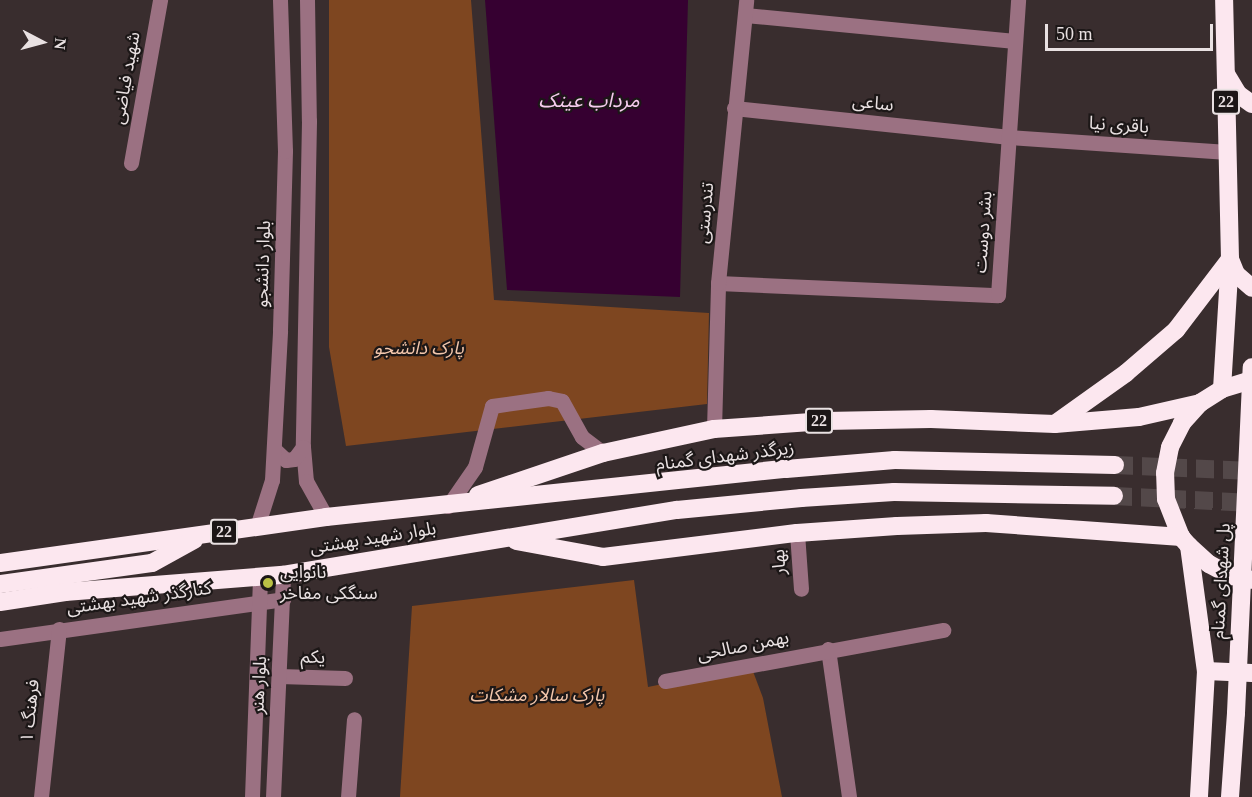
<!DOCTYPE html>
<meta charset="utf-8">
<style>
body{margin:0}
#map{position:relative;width:1252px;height:797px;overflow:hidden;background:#392d2e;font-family:"Times New Roman","Noto Sans Arabic",serif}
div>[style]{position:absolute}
.green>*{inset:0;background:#7e4620}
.water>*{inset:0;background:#360031}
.highway-tunnel>*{height:18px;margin-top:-9px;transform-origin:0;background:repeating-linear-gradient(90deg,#534849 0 18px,transparent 0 27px)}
.minor>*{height:15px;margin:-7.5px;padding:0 7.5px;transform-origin:7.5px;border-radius:7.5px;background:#9b7182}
.highway>*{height:18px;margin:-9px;padding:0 9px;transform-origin:9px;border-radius:9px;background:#fce7ef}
.highway-bridge>*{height:18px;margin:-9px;padding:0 9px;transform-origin:9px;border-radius:9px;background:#fce7ef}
.dots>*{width:16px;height:16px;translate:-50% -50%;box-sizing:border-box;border:3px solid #1c1717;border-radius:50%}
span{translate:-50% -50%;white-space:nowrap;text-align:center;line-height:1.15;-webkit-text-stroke:4.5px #1c1717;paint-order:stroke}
.shield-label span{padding:2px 4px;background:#1c1717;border:2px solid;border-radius:4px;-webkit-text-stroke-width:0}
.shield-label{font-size:16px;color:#e9e1e2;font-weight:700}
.street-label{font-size:18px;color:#e9e1e2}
.park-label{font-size:18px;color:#f4c7ac;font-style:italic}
.poi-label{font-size:18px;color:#e9e1e2}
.left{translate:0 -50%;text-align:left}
.water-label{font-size:20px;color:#f5cced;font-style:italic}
.north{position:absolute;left:12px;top:12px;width:60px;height:60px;-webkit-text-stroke:4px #1c1717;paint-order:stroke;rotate:96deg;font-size:16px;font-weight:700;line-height:24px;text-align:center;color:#e9e1e2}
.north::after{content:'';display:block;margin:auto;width:21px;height:27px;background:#e9e1e2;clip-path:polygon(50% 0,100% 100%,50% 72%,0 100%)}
.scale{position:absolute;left:1045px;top:24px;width:168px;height:27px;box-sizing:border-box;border:3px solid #e9e1e2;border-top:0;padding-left:8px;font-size:18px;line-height:21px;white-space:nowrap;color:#e9e1e2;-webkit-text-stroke:4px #1c1717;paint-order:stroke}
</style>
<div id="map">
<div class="green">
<div style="clip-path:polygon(329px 0,471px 0,494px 300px,709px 313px,707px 404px,346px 446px,329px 347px)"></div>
<div style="clip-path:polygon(634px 580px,648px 687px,751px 666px,763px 698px,782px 797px,400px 797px,412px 606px)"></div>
</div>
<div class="water">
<div style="clip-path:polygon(485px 0,688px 0,680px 297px,507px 290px)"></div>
</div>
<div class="highway-tunnel">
<div style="left:1115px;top:465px;width:137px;rotate:2.5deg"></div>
<div style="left:1114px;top:496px;width:138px;rotate:2.9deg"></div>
</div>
<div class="minor">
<div style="left:307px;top:0;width:121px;rotate:89.1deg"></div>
<div style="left:309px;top:121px;width:326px;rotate:91.1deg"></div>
<div style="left:303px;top:447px;width:34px;rotate:85deg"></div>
<div style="left:306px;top:481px;width:41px;rotate:60.9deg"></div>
<div style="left:745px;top:15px;width:271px;rotate:5.5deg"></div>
<div style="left:734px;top:108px;width:277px;rotate:6deg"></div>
<div style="left:1009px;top:137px;width:219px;rotate:3.9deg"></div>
<div style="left:131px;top:163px;width:166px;rotate:-79.9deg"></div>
<div style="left:718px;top:283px;width:280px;rotate:2.5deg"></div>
<div style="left:998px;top:295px;width:296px;rotate:-86.1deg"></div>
<div style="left:714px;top:429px;width:146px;rotate:-88.4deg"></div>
<div style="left:718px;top:283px;width:284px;rotate:-84.3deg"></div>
<div style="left:274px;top:449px;width:16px;rotate:43deg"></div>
<div style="left:286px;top:460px;width:8px;rotate:-7deg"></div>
<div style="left:294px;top:459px;width:15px;rotate:-53deg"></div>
<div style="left:448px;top:506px;width:47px;rotate:-55.3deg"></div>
<div style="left:475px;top:467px;width:63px;rotate:-74.4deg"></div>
<div style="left:492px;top:406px;width:57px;rotate:-8.1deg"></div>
<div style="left:548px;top:398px;width:14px;rotate:12deg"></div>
<div style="left:562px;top:401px;width:41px;rotate:60.9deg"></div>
<div style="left:582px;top:437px;width:26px;rotate:37deg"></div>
<div style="left:257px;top:527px;width:49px;rotate:-72.3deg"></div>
<div style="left:272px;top:480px;width:150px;rotate:-86.9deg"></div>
<div style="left:280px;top:330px;width:179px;rotate:-88.4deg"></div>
<div style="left:285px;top:151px;width:151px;rotate:-91.9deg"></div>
<div style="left:797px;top:533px;width:56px;rotate:85.9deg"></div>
<div style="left:0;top:639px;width:286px;rotate:-8deg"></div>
<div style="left:828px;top:649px;width:149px;rotate:81.9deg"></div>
<div style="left:279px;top:676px;width:66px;rotate:1.7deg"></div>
<div style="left:665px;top:681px;width:283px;rotate:-10.4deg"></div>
<div style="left:41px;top:797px;width:169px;rotate:-83.9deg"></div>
<div style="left:252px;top:797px;width:221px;rotate:-87.9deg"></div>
<div style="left:273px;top:797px;width:222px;rotate:-87.4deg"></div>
<div style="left:348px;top:797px;width:78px;rotate:-85.6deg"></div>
</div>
<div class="highway">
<div style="left:1226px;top:74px;width:23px;rotate:59deg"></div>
<div style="left:1238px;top:94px;width:17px;rotate:36deg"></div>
<div style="left:1230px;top:259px;width:16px;rotate:68deg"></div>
<div style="left:1236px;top:274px;width:21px;rotate:41deg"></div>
<div style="left:1222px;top:389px;width:130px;rotate:-86.5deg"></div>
<div style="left:1230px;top:259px;width:259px;rotate:-91.3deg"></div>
<div style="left:1056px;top:423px;width:86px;rotate:-35.5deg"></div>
<div style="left:1126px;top:373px;width:66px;rotate:-40.7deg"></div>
<div style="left:1176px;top:330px;width:89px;rotate:-52.7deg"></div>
<div style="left:1170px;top:447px;width:27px;rotate:-63deg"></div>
<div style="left:1182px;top:423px;width:27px;rotate:-48deg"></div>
<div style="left:1200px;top:403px;width:26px;rotate:-32deg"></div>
<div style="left:1222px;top:389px;width:31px;rotate:-17deg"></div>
<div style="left:478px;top:495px;width:132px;rotate:-18.6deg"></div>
<div style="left:603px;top:453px;width:114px;rotate:-12.2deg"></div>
<div style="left:714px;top:429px;width:111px;rotate:-4.1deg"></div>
<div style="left:825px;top:421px;width:106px;rotate:-1.1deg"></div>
<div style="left:931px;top:419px;width:124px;rotate:2.3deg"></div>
<div style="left:1055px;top:424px;width:84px;rotate:-4.8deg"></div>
<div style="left:1139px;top:417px;width:63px;rotate:-12.9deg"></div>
<div style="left:1166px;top:499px;width:41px;rotate:68.5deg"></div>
<div style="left:1181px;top:537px;width:12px;rotate:48deg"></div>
<div style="left:1189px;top:546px;width:27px;rotate:42deg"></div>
<div style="left:1209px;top:564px;width:26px;rotate:28deg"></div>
<div style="left:1232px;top:576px;width:20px;rotate:11deg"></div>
<div style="left:516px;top:541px;width:88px;rotate:10.4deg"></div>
<div style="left:603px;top:557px;width:195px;rotate:-7.1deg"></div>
<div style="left:797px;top:533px;width:100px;rotate:-4deg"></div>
<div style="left:897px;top:526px;width:89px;rotate:-1.9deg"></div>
<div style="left:986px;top:523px;width:196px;rotate:4.1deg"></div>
<div style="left:1189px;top:546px;width:126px;rotate:82.3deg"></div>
<div style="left:1206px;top:671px;width:126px;rotate:93.2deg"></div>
<div style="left:0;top:563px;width:329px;rotate:-8deg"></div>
<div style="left:326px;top:517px;width:462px;rotate:-6deg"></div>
<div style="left:786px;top:469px;width:109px;rotate:-4.7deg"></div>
<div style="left:895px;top:460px;width:220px;rotate:1.3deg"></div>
<div style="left:0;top:584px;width:153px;rotate:-7.9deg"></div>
<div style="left:152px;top:563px;width:48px;rotate:-28.7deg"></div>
<div style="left:0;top:602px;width:66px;rotate:-8.7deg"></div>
<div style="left:65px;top:592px;width:219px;rotate:-4.5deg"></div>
<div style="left:283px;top:575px;width:399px;rotate:-9.4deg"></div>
<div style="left:677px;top:510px;width:125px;rotate:-5.5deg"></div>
<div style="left:801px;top:498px;width:93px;rotate:-3.7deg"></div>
<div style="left:894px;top:492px;width:220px;rotate:1deg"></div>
<div style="left:1206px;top:671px;width:46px;rotate:2.5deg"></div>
<div style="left:1230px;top:797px;width:84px;rotate:-85.9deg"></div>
</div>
<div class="highway-bridge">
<div style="left:1166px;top:499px;width:26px;rotate:-92deg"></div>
<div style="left:1165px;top:473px;width:26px;rotate:-79deg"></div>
<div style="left:1236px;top:713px;width:346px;rotate:-87.4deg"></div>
</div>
<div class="dots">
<div style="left:268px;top:583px;background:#bac045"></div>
</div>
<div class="shield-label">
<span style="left:1226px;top:102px">22</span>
<span style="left:819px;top:421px">22</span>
<span style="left:224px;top:532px">22</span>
</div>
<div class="street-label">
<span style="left:126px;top:78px;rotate:-80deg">شهید فیاضی</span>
<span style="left:873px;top:103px;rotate:6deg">ساعی</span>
<span style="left:1119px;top:125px;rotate:4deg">باقری نیا</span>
<span style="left:705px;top:213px;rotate:-85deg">تندرستی</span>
<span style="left:983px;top:232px;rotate:-86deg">بشر دوست</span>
<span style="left:263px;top:264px;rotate:-88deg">بلوار دانشجو</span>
<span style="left:725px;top:456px;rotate:-7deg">زیرگذر شهدای گمنام</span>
<span style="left:373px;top:538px;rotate:-9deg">بلوار شهید بهشتی</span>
<span style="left:779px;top:562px;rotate:-93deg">بهار</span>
<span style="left:1221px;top:581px;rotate:-87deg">پل شهدای گمنام</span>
<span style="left:139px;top:598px;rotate:-8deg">کنارگذر شهید بهشتی</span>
<span style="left:743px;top:646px;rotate:-11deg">بهمن صالحی</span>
<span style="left:313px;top:657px;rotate:2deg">یکم</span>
<span style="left:259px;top:685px;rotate:-87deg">بلوار هنر</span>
<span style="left:30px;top:711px;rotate:-84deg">فرهنگ ۱</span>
</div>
<div class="park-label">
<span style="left:419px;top:348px">پارک دانشجو</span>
<span style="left:537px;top:695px">پارک سالار مشکات</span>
</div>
<div class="poi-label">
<span class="left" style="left:280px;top:583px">نانوایی<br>سنگکی مفاخر</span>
</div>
<div class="water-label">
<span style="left:589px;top:100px">مرداب عینک</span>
</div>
<div class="north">N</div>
<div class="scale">50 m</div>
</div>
